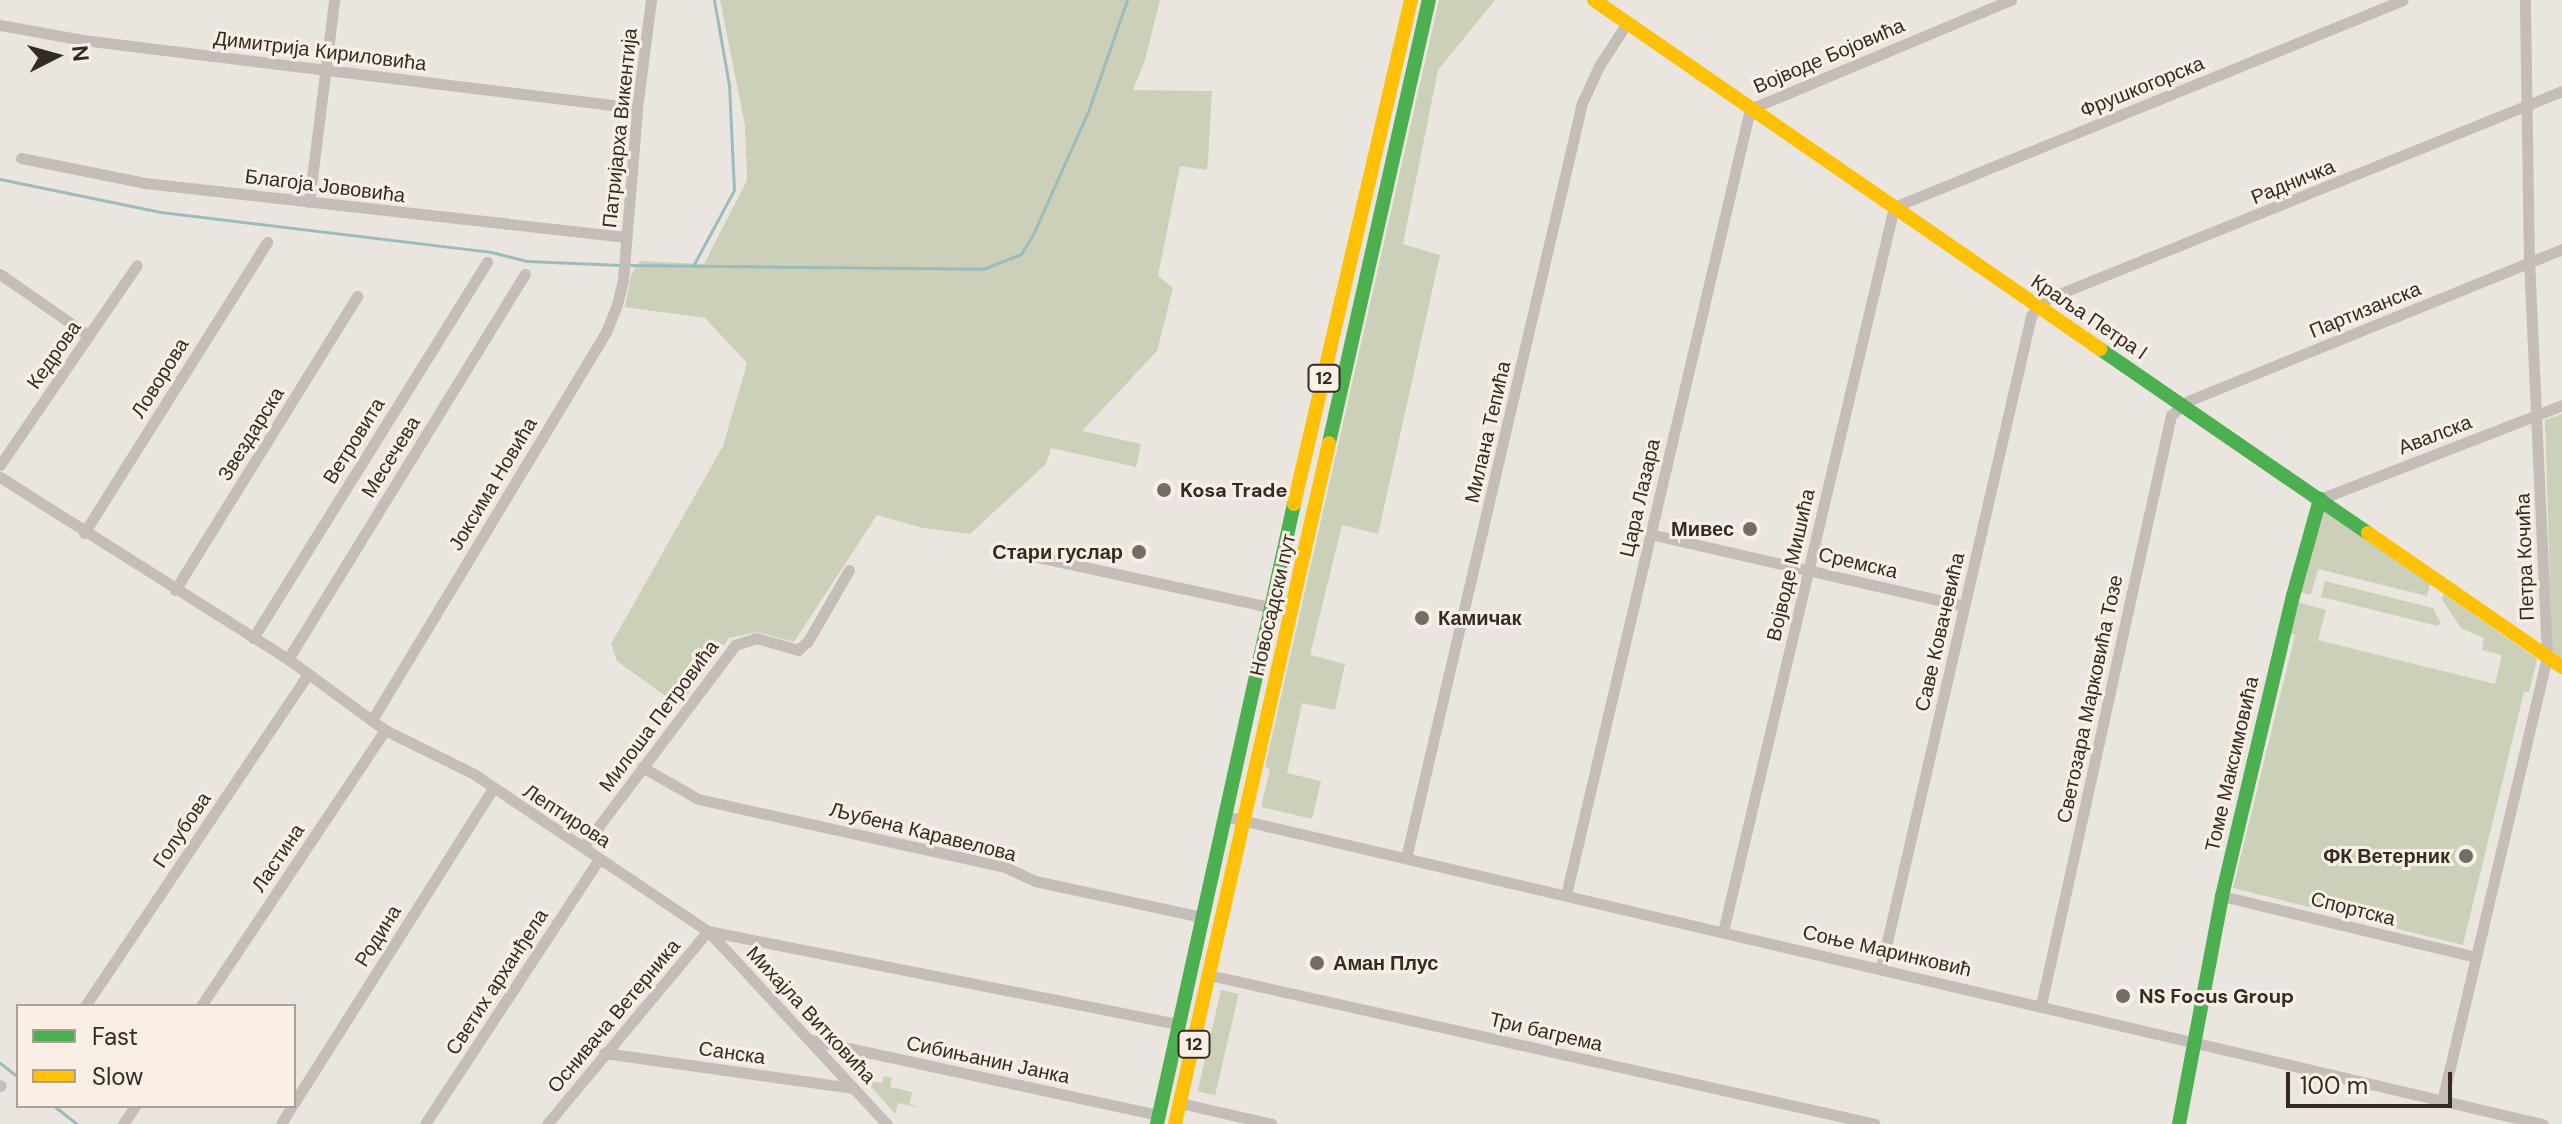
<!DOCTYPE html>
<meta charset="utf-8">
<style>
body{margin:0}
#map{position:relative;width:2562px;height:1124px;overflow:hidden;background:#ebe5df;font-family:"DM Sans",sans-serif}
div>[style]{position:absolute}
.green>*{inset:0;background:#ccd0b9;transform-origin:0 0}
.stream>*{height:3px;margin:-1.5px;padding:0 1.5px;transform-origin:1.5px;border-radius:1.5px;background:#9bbcbc}
.street>*{height:11px;margin:-5.5px;padding:0 5.5px;transform-origin:5.5px;border-radius:5.5px;background:#c4bdb8}
.fast>*{height:14px;margin:-7px;padding:0 7px;transform-origin:7px;border-radius:7px;background:#4caf50}
.slow>*{height:14px;margin:-7px;padding:0 7px;transform-origin:7px;border-radius:7px;background:#ffc107}
.dots>*{width:22px;height:22px;translate:-50% -50%;box-sizing:border-box;border:4px solid #f9efe5;border-radius:50%}
span{translate:-50% -50%;white-space:nowrap;text-align:center;line-height:1.15;-webkit-text-stroke:6px #f9efe5;paint-order:stroke}
.shield-label span{padding:2px 6px;background:#f9efe5;border:2px solid;border-radius:6px;-webkit-text-stroke-width:0}
.shield-label{font-size:18px;color:#342b27;font-weight:700}
.street-label{font-size:20px;color:#342b27}
.poi-label{font-size:20px;color:#342b27;font-weight:700}
.left{translate:0 -50%;text-align:left}
.right{translate:-100% -50%;text-align:right}
.legend{position:absolute;left:16px;top:1004px;width:280px;height:104px;box-sizing:border-box;background:#f9efe5;border:2px solid #aaa199;margin:0;padding:10px 14px;list-style:none;font-size:24px;color:#342b27}
.legend li{display:flex;align-items:center;gap:16px;height:40px}
.legend b{width:40px;border:2px solid #aaa199}
.north{position:absolute;left:16px;top:16px;width:80px;height:80px;-webkit-text-stroke:6px #f9efe5;paint-order:stroke;rotate:84deg;font-size:22px;font-weight:700;line-height:32px;text-align:center;color:#342b27}
.north::after{content:'';display:block;margin:auto;width:28px;height:36px;background:#342b27;clip-path:polygon(50% 0,100% 100%,50% 72%,0 100%)}
.scale{position:absolute;left:2286px;top:1072px;width:166px;height:36px;box-sizing:border-box;border:4px solid #342b27;border-top:0;padding-left:10px;font-size:24px;line-height:28px;white-space:nowrap;color:#342b27;-webkit-text-stroke:6px #f9efe5;paint-order:stroke}
</style>
<div id="map">
<div class="green">
<div style="clip-path:polygon(720px 0,1160px 0,1145px 60px,1133px 90px,1212px 91px,1208px 160px,1207px 170px,1180px 166px,1158px 276px,1173px 288px,1157px 351px,1082px 431px,1141px 444px,1136px 467px,1051px 448px,1046px 464px,970px 534px,923px 528px,877px 515px,794px 642px,757px 632px,729px 638px,679px 706px,617px 661px,611px 644px,723px 446px,747px 363px,705px 318px,625px 307px,631px 275px,640px 261px,704px 264px,747px 180px,745px 126px)"></div>
<div style="clip-path:polygon(1439px 0,1495px 0,1438px 70px,1403px 244px,1440px 255px,1378px 534px,1342px 525px,1310px 655px,1345px 664px,1335px 710px,1302px 703px,1287px 773px,1321px 781px,1312px 819px,1261px 807px,1270px 769px,1265px 767px)"></div>
<div style="clip-path:polygon(2562px 414px,2562px 658px,2552px 651px,2545px 420px)"></div>
<div style="clip-path:polygon(2324px 511px,2430px 584px,2427px 596px,2318px 569px,2311px 595px,2300px 592px)"></div>
<div style="clip-path:polygon(2325px 581px,2433px 608px,2441px 623px,2438px 626px,2321px 597px)"></div>
<div style="clip-path:polygon(2444px 594px,2537px 659px,2529px 692px,2524px 692px,2463px 945px,2233px 888px,2295px 635px,2290px 633px,2297px 602px,2326px 610px,2318px 640px,2495px 684px,2502px 655px,2482px 650px,2484px 638px,2461px 628px,2441px 598px)"></div>
<div style="left:1221px;top:990px;width:18px;height:104px;rotate:13deg"></div>
<div style="clip-path:polygon(834px 1053px,865px 1060px,861px 1079px,856px 1078px)"></div>
<div style="clip-path:polygon(884px 1076px,892px 1078px,890px 1087px,912px 1092px,910px 1104px,920px 1108px,898px 1103px,895px 1114px,865px 1080px,882px 1083px)"></div>
</div>
<div class="stream">
<div style="left:0;top:179px;width:164px;rotate:11.6deg"></div>
<div style="left:161px;top:212px;width:332px;rotate:6.9deg"></div>
<div style="left:491px;top:252px;width:37px;rotate:14deg"></div>
<div style="left:527px;top:261px;width:93px;rotate:2.5deg"></div>
<div style="left:694px;top:264px;width:84px;rotate:-61.6deg"></div>
<div style="left:734px;top:190px;width:105px;rotate:-92.7deg"></div>
<div style="left:729px;top:85px;width:86px;rotate:-100deg"></div>
<div style="left:627px;top:265px;width:356px;rotate:0.6deg"></div>
<div style="left:983px;top:269px;width:41px;rotate:-21.5deg"></div>
<div style="left:1021px;top:254px;width:26px;rotate:-59deg"></div>
<div style="left:1034px;top:232px;width:135px;rotate:-65.9deg"></div>
<div style="left:1089px;top:109px;width:115px;rotate:-70.8deg"></div>
<div style="left:0;top:1063px;width:23px;rotate:38deg"></div>
<div style="left:54px;top:1106px;width:29px;rotate:38deg"></div>
</div>
<div class="street">
<div style="left:0;top:25px;width:84px;rotate:10.2deg"></div>
<div style="left:83px;top:40px;width:558px;rotate:7deg"></div>
<div style="left:21px;top:158px;width:126px;rotate:11.4deg"></div>
<div style="left:145px;top:183px;width:484px;rotate:6.4deg"></div>
<div style="left:309px;top:202px;width:204px;rotate:-82.9deg"></div>
<div style="left:0;top:274px;width:108px;rotate:34.9deg"></div>
<div style="left:0;top:465px;width:242px;rotate:-55.6deg"></div>
<div style="left:0;top:477px;width:341px;rotate:32.3deg"></div>
<div style="left:288px;top:659px;width:120px;rotate:36.2deg"></div>
<div style="left:385px;top:730px;width:99px;rotate:26.3deg"></div>
<div style="left:474px;top:774px;width:282px;rotate:33.9deg"></div>
<div style="left:708px;top:931px;width:480px;rotate:11.2deg"></div>
<div style="left:2320px;top:499px;width:260px;rotate:-21.2deg"></div>
<div style="left:84px;top:533px;width:344px;rotate:-57.8deg"></div>
<div style="left:1650px;top:534px;width:322px;rotate:12.9deg"></div>
<div style="left:1038px;top:557px;width:237px;rotate:12.2deg"></div>
<div style="left:175px;top:590px;width:346px;rotate:-58.2deg"></div>
<div style="left:253px;top:638px;width:443px;rotate:-58.1deg"></div>
<div style="left:288px;top:659px;width:452px;rotate:-58.4deg"></div>
<div style="left:372px;top:720px;width:453px;rotate:-58.9deg"></div>
<div style="left:606px;top:332px;width:29px;rotate:-68deg"></div>
<div style="left:617px;top:305px;width:26px;rotate:-77deg"></div>
<div style="left:623px;top:280px;width:173px;rotate:-85.3deg"></div>
<div style="left:637px;top:108px;width:109px;rotate:-82.6deg"></div>
<div style="left:642px;top:767px;width:64px;rotate:29.7deg"></div>
<div style="left:698px;top:799px;width:314px;rotate:12.5deg"></div>
<div style="left:1005px;top:867px;width:33px;rotate:25deg"></div>
<div style="left:1035px;top:881px;width:171px;rotate:12.2deg"></div>
<div style="left:1224px;top:816px;width:1354px;rotate:13.15deg"></div>
<div style="left:583px;top:847px;width:253px;rotate:-53deg"></div>
<div style="left:735px;top:645px;width:22px;rotate:-18deg"></div>
<div style="left:756px;top:638px;width:44px;rotate:15.9deg"></div>
<div style="left:798px;top:650px;width:13px;rotate:-42deg"></div>
<div style="left:808px;top:641px;width:82px;rotate:-60deg"></div>
<div style="left:1406px;top:858px;width:775px;rotate:-76.88deg"></div>
<div style="left:1582px;top:103px;width:41px;rotate:-65.3deg"></div>
<div style="left:1599px;top:66px;width:51px;rotate:-56.9deg"></div>
<div style="left:1566px;top:895px;width:807px;rotate:-76.82deg"></div>
<div style="left:1750px;top:109px;width:283px;rotate:-22.7deg"></div>
<div style="left:2222px;top:896px;width:261px;rotate:13.5deg"></div>
<div style="left:1723px;top:932px;width:745px;rotate:-76.73deg"></div>
<div style="left:1894px;top:207px;width:549px;rotate:-22.13deg"></div>
<div style="left:1881px;top:968px;width:669px;rotate:-77.04deg"></div>
<div style="left:2031px;top:316px;width:12px;rotate:-55deg"></div>
<div style="left:2038px;top:306px;width:14px;rotate:-36deg"></div>
<div style="left:2049px;top:298px;width:553px;rotate:-21.97deg"></div>
<div style="left:1209px;top:975px;width:682px;rotate:12.61deg"></div>
<div style="left:2041px;top:1005px;width:604px;rotate:-77.57deg"></div>
<div style="left:2171px;top:415px;width:22px;rotate:-39deg"></div>
<div style="left:2188px;top:401px;width:404px;rotate:-22.1deg"></div>
<div style="left:85px;top:1006px;width:400px;rotate:-56.1deg"></div>
<div style="left:201px;top:1006px;width:332px;rotate:-56.3deg"></div>
<div style="left:811px;top:1040px;width:356px;rotate:12.2deg"></div>
<div style="left:604px;top:1053px;width:252px;rotate:8deg"></div>
<div style="left:0;top:1086px;width:1px;rotate:-45deg"></div>
<div style="left:2442px;top:1101px;width:457px;rotate:-76.7deg"></div>
<div style="left:2547px;top:656px;width:394px;rotate:-92.6deg"></div>
<div style="left:2529px;top:262px;width:262px;rotate:-90.9deg"></div>
<div style="left:294px;top:1103px;width:373px;rotate:-57.7deg"></div>
<div style="left:1180px;top:1103px;width:94px;rotate:12.9deg"></div>
<div style="left:123px;top:1124px;width:22px;rotate:-56deg"></div>
<div style="left:281px;top:1124px;width:21px;rotate:-59deg"></div>
<div style="left:425px;top:1124px;width:317px;rotate:-56.7deg"></div>
<div style="left:547px;top:1124px;width:251px;rotate:-50.2deg"></div>
<div style="left:708px;top:931px;width:263px;rotate:47.2deg"></div>
</div>
<div class="fast">
<div style="left:2100px;top:349px;width:325px;rotate:34.5deg"></div>
<div style="left:1329px;top:443px;width:454px;rotate:-77.3deg"></div>
<div style="left:1157px;top:1124px;width:635px;rotate:-77.54deg"></div>
<div style="left:2179px;top:1124px;width:232px;rotate:-79.3deg"></div>
<div style="left:2222px;top:896px;width:308px;rotate:-76.7deg"></div>
<div style="left:2293px;top:596px;width:101px;rotate:-74.4deg"></div>
</div>
<div class="slow">
<div style="left:1594px;top:0;width:615px;rotate:34.59deg"></div>
<div style="left:1294px;top:504px;width:517px;rotate:-76.93deg"></div>
<div style="left:2368px;top:533px;width:236px;rotate:34.6deg"></div>
<div style="left:1175px;top:1124px;width:698px;rotate:-77.26deg"></div>
</div>
<div class="dots">
<div style="left:1164px;top:490px;background:#746c67"></div>
<div style="left:1750px;top:529px;background:#746c67"></div>
<div style="left:1139px;top:552px;background:#746c67"></div>
<div style="left:1422px;top:618px;background:#746c67"></div>
<div style="left:2466px;top:856px;background:#746c67"></div>
<div style="left:1317px;top:963px;background:#746c67"></div>
<div style="left:2123px;top:996px;background:#746c67"></div>
</div>
<div class="shield-label">
<span style="left:1324px;top:378px">12</span>
<span style="left:1194px;top:1044px">12</span>
</div>
<div class="street-label">
<span style="left:320px;top:51px;rotate:7deg">Димитрија Кириловића</span>
<span style="left:1829px;top:56px;rotate:-23deg">Војводе Бојовића</span>
<span style="left:2142px;top:87px;rotate:-22deg">Фрушкогорска</span>
<span style="left:620px;top:128px;rotate:-84deg">Патријарха Викентија</span>
<span style="left:2293px;top:182px;rotate:-22deg">Радничка</span>
<span style="left:325px;top:186px;rotate:7deg">Благоја Јововића</span>
<span style="left:2365px;top:310px;rotate:-22deg">Партизанска</span>
<span style="left:2089px;top:317px;rotate:34deg">Краља Петра I</span>
<span style="left:54px;top:355px;rotate:-55deg">Кедрова</span>
<span style="left:160px;top:378px;rotate:-58deg">Ловорова</span>
<span style="left:1488px;top:432px;rotate:-77deg">Милана Тепића</span>
<span style="left:251px;top:434px;rotate:-58deg">Звездарска</span>
<span style="left:2435px;top:435px;rotate:-21deg">Авалска</span>
<span style="left:354px;top:441px;rotate:-58deg">Ветровита</span>
<span style="left:391px;top:457px;rotate:-58deg">Месечева</span>
<span style="left:493px;top:484px;rotate:-59deg">Јоксима Новића</span>
<span style="left:1640px;top:498px;rotate:-77deg">Цара Лазара</span>
<span style="left:2525px;top:557px;rotate:-92deg">Петра Кочића</span>
<span style="left:1858px;top:563px;rotate:13deg">Сремска</span>
<span style="left:1791px;top:565px;rotate:-77deg">Војводе Мишића</span>
<span style="left:1273px;top:605px;rotate:-77deg">Новосадски пут</span>
<span style="left:1940px;top:632px;rotate:-77deg">Саве Ковачевића</span>
<span style="left:2090px;top:699px;rotate:-78deg">Светозара Марковића Тозе</span>
<span style="left:659px;top:716px;rotate:-53deg">Милоша Петровића</span>
<span style="left:2232px;top:764px;rotate:-77deg">Томе Максимовића</span>
<span style="left:567px;top:816px;rotate:33deg">Лептирова</span>
<span style="left:182px;top:830px;rotate:-56deg">Голубова</span>
<span style="left:923px;top:832px;rotate:14deg">Љубена Каравелова</span>
<span style="left:278px;top:858px;rotate:-56deg">Ластина</span>
<span style="left:2353px;top:909px;rotate:14deg">Спортска</span>
<span style="left:378px;top:936px;rotate:-58deg">Родина</span>
<span style="left:1887px;top:951px;rotate:13deg">Соње Маринковић</span>
<span style="left:497px;top:982px;rotate:-57deg">Светих арханђела</span>
<span style="left:811px;top:1015px;rotate:47deg">Михајла Витковића</span>
<span style="left:614px;top:1016px;rotate:-50deg">Оснивача Ветерника</span>
<span style="left:1546px;top:1032px;rotate:13deg">Три багрема</span>
<span style="left:732px;top:1053px;rotate:8deg">Санска</span>
<span style="left:988px;top:1060px;rotate:12deg">Сибињанин Јанка</span>
</div>
<div class="poi-label">
<span class="left" style="left:1180px;top:490px">Kosa Trade</span>
<span class="right" style="left:1734px;top:529px">Мивес</span>
<span class="right" style="left:1123px;top:552px">Стари гуслар</span>
<span class="left" style="left:1438px;top:618px">Камичак</span>
<span class="right" style="left:2450px;top:856px">ФК Ветерник</span>
<span class="left" style="left:1333px;top:963px">Аман Плус</span>
<span class="left" style="left:2139px;top:996px">NS Focus Group</span>
</div>
<ul class="legend">
<li><b style="height:10px;background:#4caf50"></b>Fast</li>
<li><b style="height:10px;background:#ffc107"></b>Slow</li>
</ul>
<div class="north">N</div>
<div class="scale">100 m</div>
</div>
